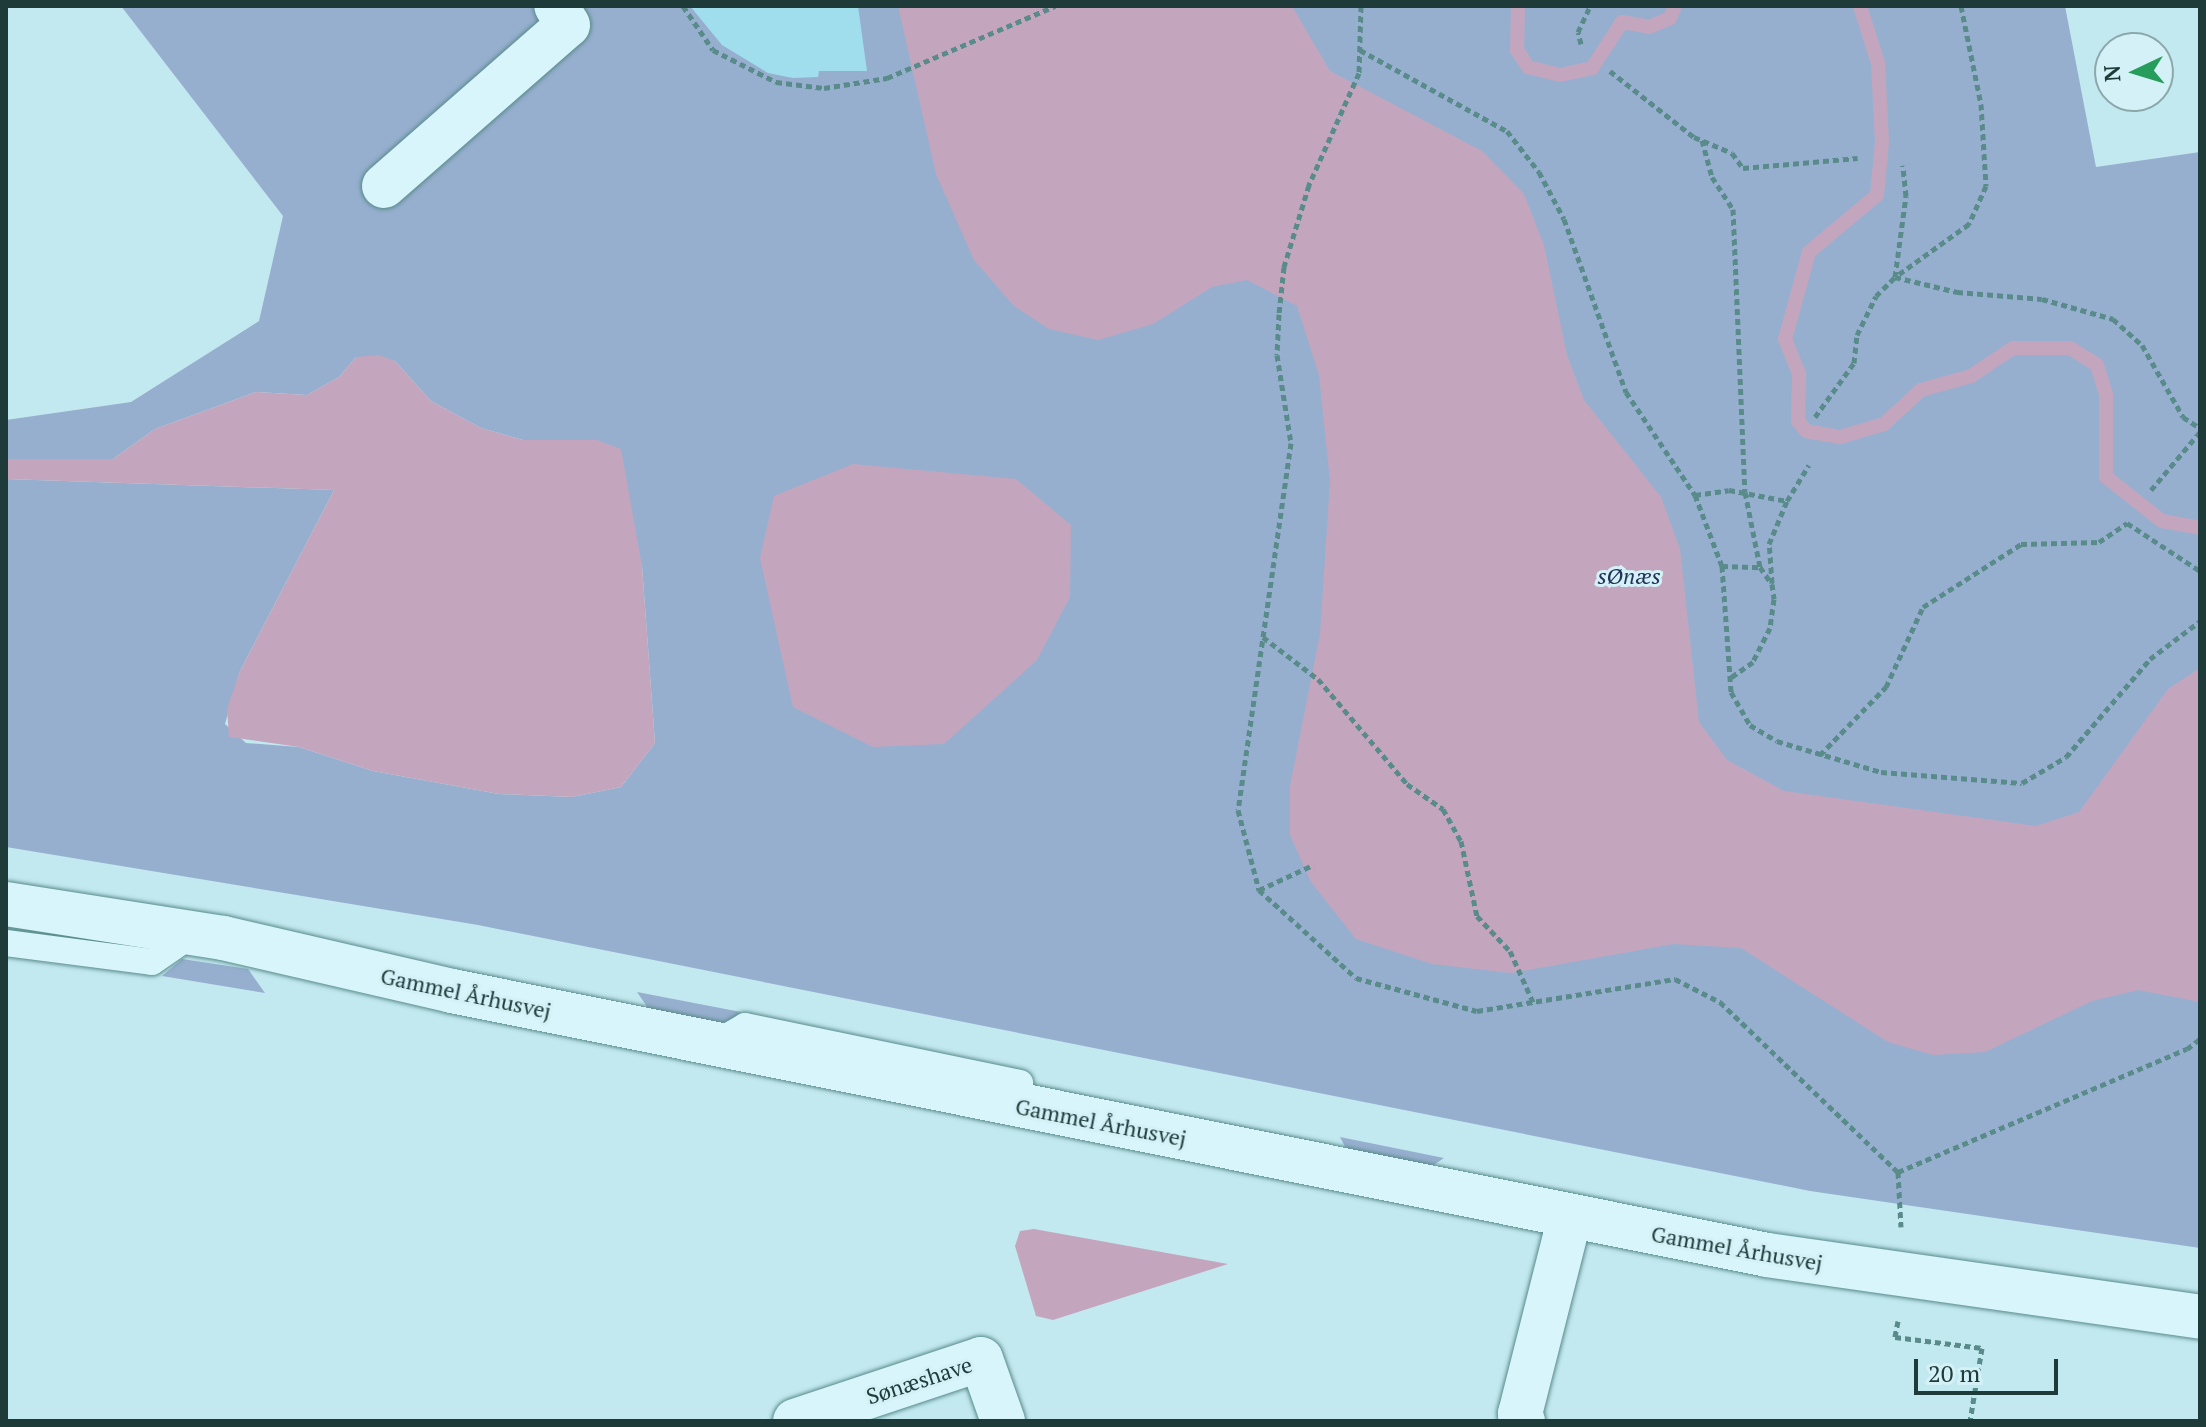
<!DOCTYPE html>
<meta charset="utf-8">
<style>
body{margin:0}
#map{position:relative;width:2206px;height:1427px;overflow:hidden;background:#c3e9f0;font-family:"PT Serif",serif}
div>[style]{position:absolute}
.green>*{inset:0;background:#97afcf}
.sand>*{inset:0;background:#a0deed}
.water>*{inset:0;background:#c3a6be}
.stream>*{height:14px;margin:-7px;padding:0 7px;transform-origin:7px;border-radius:7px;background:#c3a6be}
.path>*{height:5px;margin-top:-2.5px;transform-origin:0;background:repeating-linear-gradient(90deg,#598b8b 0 6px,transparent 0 10px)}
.roads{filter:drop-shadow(0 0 2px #598b8b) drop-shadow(0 0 2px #598b8b)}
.lane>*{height:26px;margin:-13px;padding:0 13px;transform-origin:13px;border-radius:13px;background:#d7f5fa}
.street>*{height:44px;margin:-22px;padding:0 22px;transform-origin:22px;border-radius:22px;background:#d7f5fa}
.secondary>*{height:44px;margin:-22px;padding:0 22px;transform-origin:22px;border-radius:22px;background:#d7f5fa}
span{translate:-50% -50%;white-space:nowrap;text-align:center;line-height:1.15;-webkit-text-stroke:6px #d3f1f7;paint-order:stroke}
.park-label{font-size:22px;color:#243358;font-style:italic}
.street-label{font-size:22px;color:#1e3a39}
.frame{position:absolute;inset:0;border:8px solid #1e3a39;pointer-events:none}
.north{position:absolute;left:2094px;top:32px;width:80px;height:80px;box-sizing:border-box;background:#d3f1f7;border:2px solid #8ba8ab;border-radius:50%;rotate:266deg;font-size:22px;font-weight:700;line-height:32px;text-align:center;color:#1e3a39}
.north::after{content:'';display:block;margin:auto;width:28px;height:36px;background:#279d5c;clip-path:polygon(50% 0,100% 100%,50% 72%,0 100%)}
.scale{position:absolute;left:1914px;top:1359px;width:144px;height:36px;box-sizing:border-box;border:4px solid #1e3a39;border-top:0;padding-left:10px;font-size:24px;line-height:28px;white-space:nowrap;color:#1e3a39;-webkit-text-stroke:6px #d3f1f7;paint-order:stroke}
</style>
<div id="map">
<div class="green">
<div style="clip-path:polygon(121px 6px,2065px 6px,2096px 167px,2200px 152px,2200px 1248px,1810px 1191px,478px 925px,6px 847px,6px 479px,334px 490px,240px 671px,225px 724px,246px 743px,299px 747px,373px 771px,499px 794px,572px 797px,621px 787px,655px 743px,642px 566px,597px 440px,523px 440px,481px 428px,431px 401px,395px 361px,356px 357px,339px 377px,307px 395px,256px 392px,155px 429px,113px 459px,6px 459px,6px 420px,131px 402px,259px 321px,283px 216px)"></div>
<div style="clip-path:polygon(182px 959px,248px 969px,265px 993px,162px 976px)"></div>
<div style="clip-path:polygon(637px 992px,741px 1012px,720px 1028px,652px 1014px)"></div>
<div style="clip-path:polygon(1340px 1137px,1444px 1158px,1422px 1173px,1352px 1160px)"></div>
</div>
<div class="sand">
<div style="clip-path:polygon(690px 6px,858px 6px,867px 71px,819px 71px,818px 77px,793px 78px,768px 73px,722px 45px)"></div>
</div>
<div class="water">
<div style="clip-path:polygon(898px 6px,1292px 6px,1330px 71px,1482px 151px,1524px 194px,1544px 245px,1567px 355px,1584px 400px,1661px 497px,1680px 549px,1699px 722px,1727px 760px,1784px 791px,2036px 826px,2079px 812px,2168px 689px,2200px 668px,2200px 1002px,2138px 990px,2092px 1001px,1985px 1052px,1933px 1055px,1888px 1042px,1741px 948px,1673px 944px,1511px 973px,1432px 964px,1356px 939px,1311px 882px,1290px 835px,1290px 786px,1320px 634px,1330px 481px,1319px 375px,1297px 306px,1247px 280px,1212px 287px,1153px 324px,1098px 340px,1049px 329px,1014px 306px,974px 260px,936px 174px)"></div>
<div style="clip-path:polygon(378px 355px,395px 361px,431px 401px,481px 428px,523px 440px,597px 440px,621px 449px,642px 566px,655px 743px,621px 787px,572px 797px,499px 794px,373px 771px,299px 747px,229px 737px,227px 709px,240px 671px,334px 490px,6px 479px,6px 459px,113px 459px,155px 429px,256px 392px,307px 395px,339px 377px,356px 357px)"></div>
<div style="clip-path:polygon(853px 464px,1016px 479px,1071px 525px,1070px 597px,1037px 660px,944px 744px,873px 747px,793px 707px,760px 558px,774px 496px)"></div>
<div style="clip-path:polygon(1034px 1229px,1228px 1264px,1053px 1320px,1036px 1316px,1015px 1246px,1020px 1231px)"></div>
</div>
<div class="stream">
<div style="left:1518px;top:6px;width:44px;rotate:91.3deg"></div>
<div style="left:1517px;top:50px;width:20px;rotate:57deg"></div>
<div style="left:1528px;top:67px;width:33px;rotate:14deg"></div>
<div style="left:1560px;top:75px;width:33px;rotate:-12deg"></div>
<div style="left:1592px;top:68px;width:55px;rotate:-56.9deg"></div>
<div style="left:1622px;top:22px;width:27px;rotate:10deg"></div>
<div style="left:1649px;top:27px;width:23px;rotate:-23deg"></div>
<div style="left:1670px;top:18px;width:13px;rotate:-67deg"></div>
<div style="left:1860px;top:6px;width:60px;rotate:72.5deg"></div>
<div style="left:1878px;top:63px;width:79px;rotate:87.1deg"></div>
<div style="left:1882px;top:142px;width:53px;rotate:95.4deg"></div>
<div style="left:1877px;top:195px;width:89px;rotate:140deg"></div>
<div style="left:1809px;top:252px;width:90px;rotate:105.4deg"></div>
<div style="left:1785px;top:339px;width:37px;rotate:68deg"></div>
<div style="left:1799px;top:373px;width:48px;rotate:91.2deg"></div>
<div style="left:1798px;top:421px;width:13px;rotate:51deg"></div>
<div style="left:1806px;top:431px;width:35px;rotate:10deg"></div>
<div style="left:1840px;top:437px;width:46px;rotate:-16.5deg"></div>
<div style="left:1884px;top:424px;width:50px;rotate:-42.6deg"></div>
<div style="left:1921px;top:390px;width:52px;rotate:-15.6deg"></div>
<div style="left:1971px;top:376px;width:50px;rotate:-33.7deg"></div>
<div style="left:2013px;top:348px;width:57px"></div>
<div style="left:2070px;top:348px;width:32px;rotate:32deg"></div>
<div style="left:2097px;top:365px;width:31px;rotate:73deg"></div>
<div style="left:2106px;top:395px;width:82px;rotate:90deg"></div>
<div style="left:2106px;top:477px;width:71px;rotate:38.2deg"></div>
<div style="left:2162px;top:521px;width:39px;rotate:10deg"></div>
</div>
<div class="path">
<div style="left:683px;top:6px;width:53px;rotate:55.7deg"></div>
<div style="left:713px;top:50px;width:71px;rotate:26.9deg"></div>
<div style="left:776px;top:82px;width:48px;rotate:7.1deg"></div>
<div style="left:824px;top:88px;width:64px;rotate:-9deg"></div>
<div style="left:887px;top:78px;width:183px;rotate:-23.2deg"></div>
<div style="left:1361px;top:6px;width:67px;rotate:91.7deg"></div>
<div style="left:1359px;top:73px;width:123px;rotate:114.1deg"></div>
<div style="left:1309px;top:185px;width:86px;rotate:107deg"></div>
<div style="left:1284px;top:267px;width:47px;rotate:96.1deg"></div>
<div style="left:1279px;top:314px;width:41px;rotate:92.8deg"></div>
<div style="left:1277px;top:355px;width:89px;rotate:81deg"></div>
<div style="left:1291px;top:443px;width:371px;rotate:98.2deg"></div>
<div style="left:1238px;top:810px;width:83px;rotate:75.3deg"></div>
<div style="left:1259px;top:890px;width:131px;rotate:42.2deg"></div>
<div style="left:1356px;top:978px;width:125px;rotate:15.3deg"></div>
<div style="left:1477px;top:1011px;width:201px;rotate:-9.2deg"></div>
<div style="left:1675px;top:979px;width:51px;rotate:27.1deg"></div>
<div style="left:1720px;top:1002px;width:246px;rotate:43.7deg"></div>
<div style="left:1898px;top:1172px;width:314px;rotate:-23.1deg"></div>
<div style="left:2187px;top:1049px;width:16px;rotate:-38deg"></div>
<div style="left:1961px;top:6px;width:100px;rotate:78.5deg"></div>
<div style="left:1981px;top:104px;width:82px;rotate:86.5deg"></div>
<div style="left:1986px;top:186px;width:42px;rotate:114.1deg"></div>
<div style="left:1969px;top:224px;width:91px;rotate:144.4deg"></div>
<div style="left:1895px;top:277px;width:64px;rotate:13.6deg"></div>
<div style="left:1957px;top:292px;width:85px;rotate:4.7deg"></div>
<div style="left:2042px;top:299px;width:74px;rotate:15.7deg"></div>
<div style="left:2113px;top:319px;width:39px;rotate:42deg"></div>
<div style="left:2142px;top:345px;width:83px;rotate:60.3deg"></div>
<div style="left:2183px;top:417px;width:20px;rotate:33deg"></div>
<div style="left:1581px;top:44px;width:12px;rotate:-104deg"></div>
<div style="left:1578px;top:32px;width:29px;rotate:-65deg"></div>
<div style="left:1360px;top:50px;width:168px;rotate:28.9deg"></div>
<div style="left:1507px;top:131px;width:52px;rotate:52deg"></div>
<div style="left:1539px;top:172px;width:53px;rotate:62deg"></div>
<div style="left:1564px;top:219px;width:184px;rotate:70.3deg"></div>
<div style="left:1626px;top:392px;width:124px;rotate:56.2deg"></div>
<div style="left:1695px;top:495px;width:76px;rotate:69.2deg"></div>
<div style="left:1722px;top:566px;width:126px;rotate:85.9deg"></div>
<div style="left:1731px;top:692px;width:38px;rotate:60deg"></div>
<div style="left:1750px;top:725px;width:31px;rotate:31deg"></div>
<div style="left:1777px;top:741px;width:109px;rotate:16.6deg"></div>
<div style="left:1881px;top:772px;width:141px;rotate:4.5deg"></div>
<div style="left:2022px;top:783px;width:51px;rotate:-30.6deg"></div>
<div style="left:2066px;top:757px;width:129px;rotate:-49.4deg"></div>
<div style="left:2150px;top:659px;width:63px;rotate:-37.2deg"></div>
<div style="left:1610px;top:71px;width:107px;rotate:38.2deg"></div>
<div style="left:1694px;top:137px;width:41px;rotate:22.8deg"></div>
<div style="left:1732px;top:153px;width:19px;rotate:54deg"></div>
<div style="left:1743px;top:168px;width:115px;rotate:-5deg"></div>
<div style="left:1702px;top:140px;width:38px;rotate:75deg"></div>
<div style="left:1712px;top:177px;width:38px;rotate:57deg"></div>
<div style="left:1733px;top:209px;width:283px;rotate:87.6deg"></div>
<div style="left:1745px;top:492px;width:76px;rotate:78.7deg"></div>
<div style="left:1815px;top:417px;width:67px;rotate:-54.2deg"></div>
<div style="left:1854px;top:363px;width:28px;rotate:-84deg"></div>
<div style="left:1857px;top:335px;width:43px;rotate:-64deg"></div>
<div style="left:1876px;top:296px;width:27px;rotate:-45deg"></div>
<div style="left:1895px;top:277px;width:82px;rotate:-82.3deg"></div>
<div style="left:1906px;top:196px;width:31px;rotate:-96deg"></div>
<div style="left:2151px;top:490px;width:76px;rotate:-49.8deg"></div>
<div style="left:1695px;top:495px;width:34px;rotate:-8deg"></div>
<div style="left:1729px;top:490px;width:59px;rotate:10.7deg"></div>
<div style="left:1787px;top:501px;width:42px;rotate:-58.6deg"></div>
<div style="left:1722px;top:566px;width:38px;rotate:2deg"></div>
<div style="left:1760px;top:567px;width:21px;rotate:55deg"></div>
<div style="left:1772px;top:584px;width:15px;rotate:82deg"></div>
<div style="left:1774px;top:599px;width:29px;rotate:98deg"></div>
<div style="left:1770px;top:628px;width:38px;rotate:117deg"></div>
<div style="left:1753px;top:662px;width:29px;rotate:145deg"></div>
<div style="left:1772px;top:583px;width:39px;rotate:-94deg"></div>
<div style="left:1769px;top:544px;width:47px;rotate:-67.3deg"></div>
<div style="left:1263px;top:637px;width:69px;rotate:37.4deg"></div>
<div style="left:1318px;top:679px;width:138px;rotate:49.7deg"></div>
<div style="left:1407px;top:784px;width:44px;rotate:34.8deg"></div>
<div style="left:1443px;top:809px;width:37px;rotate:61deg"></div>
<div style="left:1461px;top:841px;width:77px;rotate:78deg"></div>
<div style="left:1477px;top:916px;width:48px;rotate:46.7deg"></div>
<div style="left:1510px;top:951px;width:56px;rotate:65.7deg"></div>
<div style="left:1820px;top:755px;width:95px;rotate:-45.9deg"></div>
<div style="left:1886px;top:687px;width:88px;rotate:-65.2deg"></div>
<div style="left:1923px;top:607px;width:117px;rotate:-32.7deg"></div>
<div style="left:2021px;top:544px;width:78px;rotate:-1.5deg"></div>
<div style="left:2099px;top:542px;width:34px;rotate:-34deg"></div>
<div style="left:2127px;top:523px;width:87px;rotate:33.3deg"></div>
<div style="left:1259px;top:890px;width:60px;rotate:-24.8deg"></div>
<div style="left:1898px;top:1172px;width:55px;rotate:86.9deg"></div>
<div style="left:1898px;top:1321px;width:16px;rotate:101deg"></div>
<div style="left:1895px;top:1337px;width:88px;rotate:7.2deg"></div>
<div style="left:1982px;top:1348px;width:74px;rotate:99.3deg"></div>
</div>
<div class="roads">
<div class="lane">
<div style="left:6px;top:943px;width:147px;rotate:7.4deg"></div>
<div style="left:152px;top:962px;width:51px;rotate:-34.6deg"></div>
<div style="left:714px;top:1044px;width:36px;rotate:-30deg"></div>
<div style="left:745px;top:1026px;width:281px;rotate:11.7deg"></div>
</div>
<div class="street">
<div style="left:384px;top:186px;width:244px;rotate:-41.2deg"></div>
<div style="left:568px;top:25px;width:22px;rotate:-122deg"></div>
<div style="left:795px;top:1421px;width:196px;rotate:-18.4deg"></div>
<div style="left:981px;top:1359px;width:66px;rotate:70.5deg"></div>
<div style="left:1523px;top:1421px;width:8px;rotate:-113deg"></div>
<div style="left:1520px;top:1414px;width:204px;rotate:-75.8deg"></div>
</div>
<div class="secondary">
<div style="left:6px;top:904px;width:220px;rotate:8.9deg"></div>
<div style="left:223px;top:938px;width:235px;rotate:13deg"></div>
<div style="left:452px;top:991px;width:1341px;rotate:11.35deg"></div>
<div style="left:1767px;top:1255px;width:437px;rotate:8.1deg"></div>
</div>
</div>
<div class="park-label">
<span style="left:1629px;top:576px">sØnæs</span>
</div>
<div class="street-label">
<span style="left:466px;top:993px;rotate:12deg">Gammel Århusvej</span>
<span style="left:1101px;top:1122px;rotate:11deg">Gammel Århusvej</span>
<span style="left:1737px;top:1248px;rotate:10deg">Gammel Århusvej</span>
<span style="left:919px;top:1380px;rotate:-18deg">Sønæshave</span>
</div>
<div class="frame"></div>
<div class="north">N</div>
<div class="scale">20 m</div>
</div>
